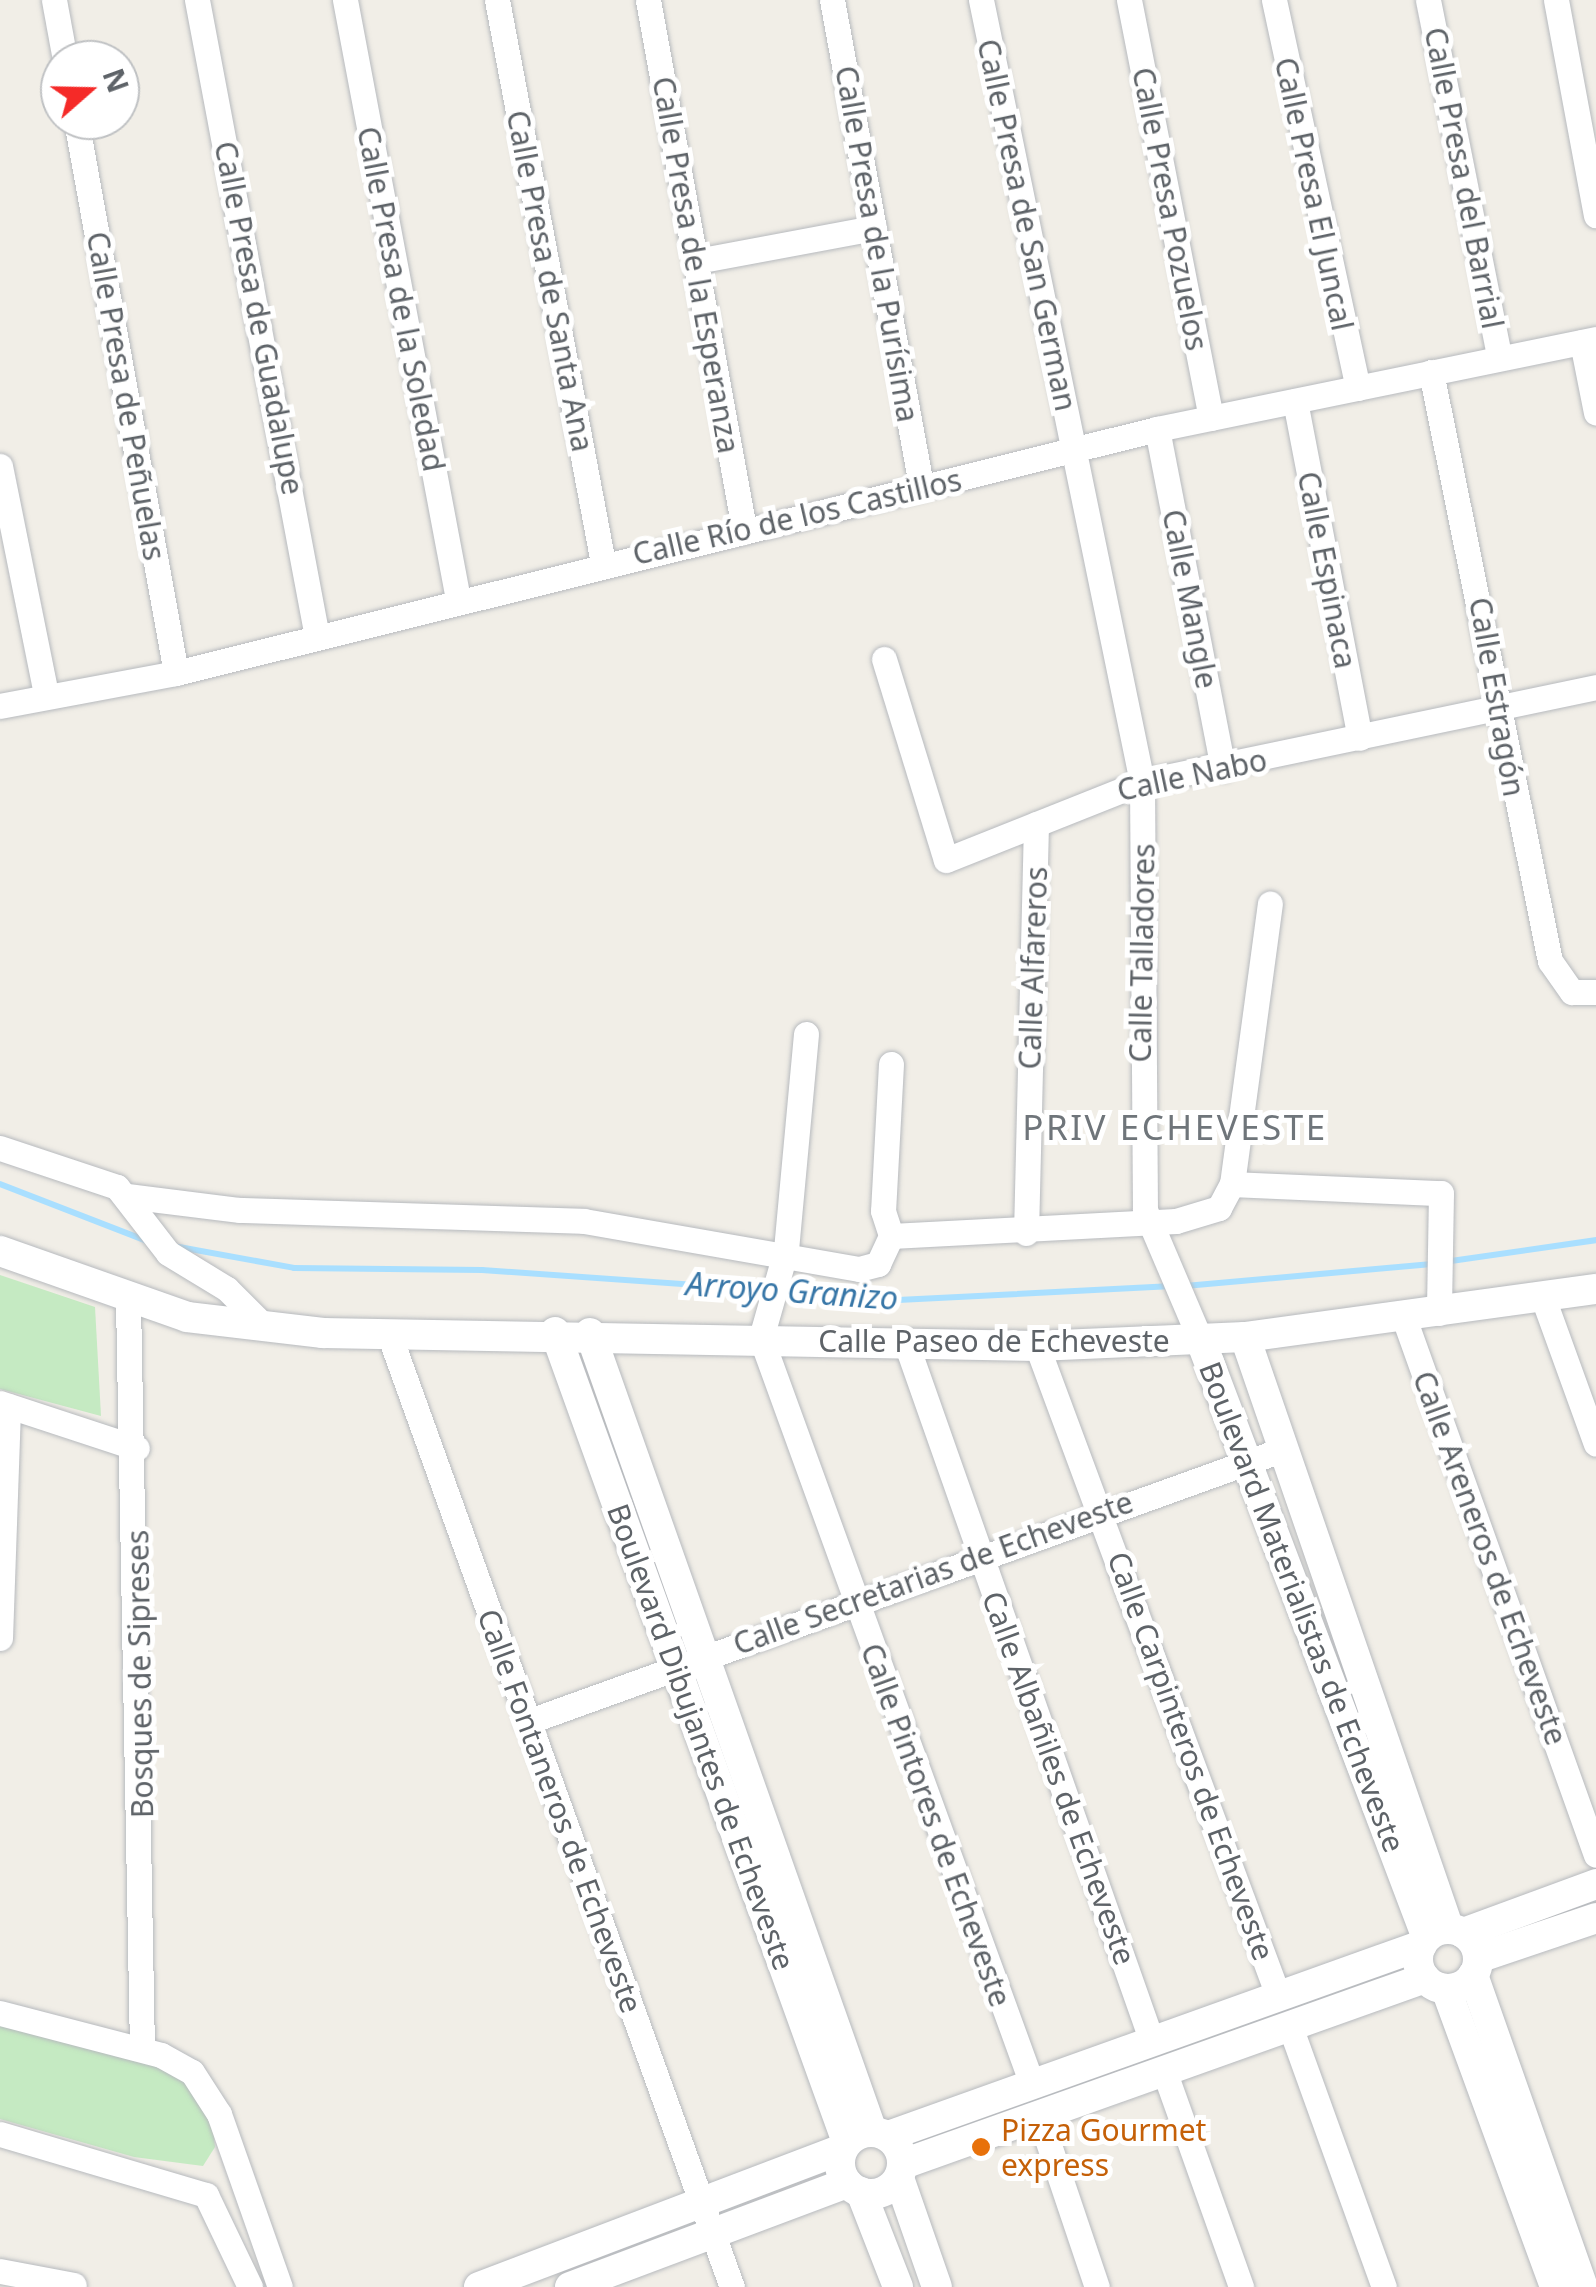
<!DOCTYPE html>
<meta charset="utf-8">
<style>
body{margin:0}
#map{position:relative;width:1596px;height:2287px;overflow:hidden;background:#f1eee7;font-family:"Noto Sans",sans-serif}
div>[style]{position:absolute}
.green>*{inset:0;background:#c5eac2}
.stream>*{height:6px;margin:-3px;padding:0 3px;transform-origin:3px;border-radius:3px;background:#a9dfff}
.roads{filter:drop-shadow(0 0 2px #b7babe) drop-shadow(0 0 2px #b7babe)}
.minor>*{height:25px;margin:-12.5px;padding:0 12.5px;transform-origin:12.5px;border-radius:12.5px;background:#fff}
.tertiary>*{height:30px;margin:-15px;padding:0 15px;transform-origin:15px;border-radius:15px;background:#fff}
.tertiary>.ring{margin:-15px;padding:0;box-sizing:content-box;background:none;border:30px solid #fff;border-radius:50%}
.dots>*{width:28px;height:28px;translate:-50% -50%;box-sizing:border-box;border:5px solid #fff;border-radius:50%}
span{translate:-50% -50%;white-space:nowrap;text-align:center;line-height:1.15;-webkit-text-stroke:10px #fff;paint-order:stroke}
.street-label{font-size:30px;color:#5e6368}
.food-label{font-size:30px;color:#c56008}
.left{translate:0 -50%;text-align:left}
.water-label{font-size:32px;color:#3776a7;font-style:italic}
.quarter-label{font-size:35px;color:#6f757a;letter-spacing:2.5px}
.north{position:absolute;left:40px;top:40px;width:100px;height:100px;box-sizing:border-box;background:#fff;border:2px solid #bfc1c3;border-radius:50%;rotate:70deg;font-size:28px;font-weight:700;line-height:40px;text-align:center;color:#5e6368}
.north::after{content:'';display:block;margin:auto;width:35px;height:45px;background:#f52a28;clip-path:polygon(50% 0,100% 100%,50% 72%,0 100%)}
</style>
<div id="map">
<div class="green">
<div style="clip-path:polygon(0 1275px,95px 1307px,101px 1416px,0 1389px)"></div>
<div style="clip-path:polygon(0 2017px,181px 2072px,213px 2126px,215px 2147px,203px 2166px,134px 2157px,0 2119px)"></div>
</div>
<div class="stream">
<div style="left:0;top:1184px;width:158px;rotate:21.2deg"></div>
<div style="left:179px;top:1247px;width:117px;rotate:10.3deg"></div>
<div style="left:294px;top:1268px;width:188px;rotate:0.6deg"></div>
<div style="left:482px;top:1270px;width:288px;rotate:4deg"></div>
<div style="left:1444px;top:1262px;width:154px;rotate:-8.2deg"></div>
<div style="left:1185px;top:1286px;width:248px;rotate:-5.1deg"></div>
<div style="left:781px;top:1291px;width:117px;rotate:4.4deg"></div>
<div style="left:898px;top:1300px;width:275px;rotate:-2.9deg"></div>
</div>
<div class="roads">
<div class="minor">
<div style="left:54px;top:0;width:61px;rotate:79.6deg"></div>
<div style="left:197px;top:0;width:648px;rotate:79.33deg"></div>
<div style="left:345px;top:0;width:610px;rotate:79.32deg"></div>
<div style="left:497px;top:0;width:573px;rotate:79.34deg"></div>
<div style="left:648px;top:0;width:538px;rotate:79.71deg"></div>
<div style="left:832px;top:0;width:496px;rotate:79.6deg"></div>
<div style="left:981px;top:0;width:798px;rotate:78.37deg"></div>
<div style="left:1142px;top:782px;width:428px;rotate:89.6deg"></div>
<div style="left:1145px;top:1210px;width:142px;rotate:66.9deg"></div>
<div style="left:1129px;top:0;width:426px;rotate:78.9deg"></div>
<div style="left:1274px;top:0;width:397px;rotate:77.8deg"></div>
<div style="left:1428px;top:0;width:363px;rotate:78.7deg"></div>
<div style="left:1556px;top:0;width:219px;rotate:79.5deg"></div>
<div style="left:76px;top:120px;width:562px;rotate:79.75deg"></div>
<div style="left:697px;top:261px;width:180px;rotate:-10.6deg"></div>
<div style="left:1582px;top:342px;width:72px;rotate:78.8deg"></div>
<div style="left:1431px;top:372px;width:601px;rotate:78.58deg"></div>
<div style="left:1550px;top:961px;width:38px;rotate:55deg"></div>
<div style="left:1572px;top:992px;width:24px"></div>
<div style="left:1295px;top:401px;width:343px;rotate:79.1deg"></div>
<div style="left:1157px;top:429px;width:346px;rotate:79deg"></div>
<div style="left:0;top:466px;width:234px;rotate:78.6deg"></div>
<div style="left:884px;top:659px;width:210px;rotate:72.9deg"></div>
<div style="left:946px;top:860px;width:211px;rotate:-21.7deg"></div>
<div style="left:1142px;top:782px;width:464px;rotate:-11.8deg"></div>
<div style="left:0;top:706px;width:179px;rotate:-10.6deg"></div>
<div style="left:176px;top:673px;width:1011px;rotate:-13.97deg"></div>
<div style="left:1157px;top:429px;width:448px;rotate:-11.6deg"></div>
<div style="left:806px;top:1034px;width:217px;rotate:95.3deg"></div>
<div style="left:786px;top:1250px;width:91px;rotate:105.9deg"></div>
<div style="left:761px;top:1338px;width:794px;rotate:70.04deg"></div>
<div style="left:891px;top:1064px;width:147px;rotate:93.1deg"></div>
<div style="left:883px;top:1211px;width:26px;rotate:72deg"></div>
<div style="left:0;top:1148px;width:123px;rotate:18.4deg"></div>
<div style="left:117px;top:1187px;width:83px;rotate:52.3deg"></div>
<div style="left:168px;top:1253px;width:69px;rotate:31.4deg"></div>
<div style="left:227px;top:1289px;width:55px;rotate:45deg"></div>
<div style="left:1232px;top:1184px;width:209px;rotate:2.5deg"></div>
<div style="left:1441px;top:1193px;width:120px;rotate:91deg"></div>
<div style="left:127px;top:1196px;width:114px;rotate:7.1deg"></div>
<div style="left:240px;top:1210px;width:344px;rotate:1.8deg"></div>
<div style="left:584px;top:1221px;width:279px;rotate:9.9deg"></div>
<div style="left:859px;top:1269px;width:20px;rotate:-15deg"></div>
<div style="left:878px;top:1264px;width:31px;rotate:-65deg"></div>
<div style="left:1026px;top:1233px;width:409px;rotate:-88.6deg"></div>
<div style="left:891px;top:1236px;width:285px;rotate:-3deg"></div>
<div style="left:1176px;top:1221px;width:45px;rotate:-16.8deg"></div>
<div style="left:1219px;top:1208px;width:27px;rotate:-62deg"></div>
<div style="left:1232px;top:1184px;width:283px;rotate:-82.3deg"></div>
<div style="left:1542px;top:1295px;width:158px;rotate:70.1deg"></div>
<div style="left:128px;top:1300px;width:749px;rotate:88.93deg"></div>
<div style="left:1404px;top:1318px;width:570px;rotate:70.33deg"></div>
<div style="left:389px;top:1334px;width:1013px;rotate:70.21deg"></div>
<div style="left:906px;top:1343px;width:741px;rotate:70.61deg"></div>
<div style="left:1037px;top:1346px;width:695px;rotate:69.64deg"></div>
<div style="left:0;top:1403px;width:144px;rotate:18.2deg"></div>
<div style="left:0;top:1638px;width:232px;rotate:-88deg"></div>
<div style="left:527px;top:1722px;width:805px;rotate:-19.83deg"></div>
<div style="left:0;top:2013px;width:166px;rotate:14.6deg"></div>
<div style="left:161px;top:2055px;width:35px;rotate:29deg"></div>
<div style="left:192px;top:2072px;width:50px;rotate:57.3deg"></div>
<div style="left:219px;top:2114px;width:183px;rotate:70.6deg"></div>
<div style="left:1291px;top:2029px;width:274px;rotate:70.2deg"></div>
<div style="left:1166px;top:2076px;width:224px;rotate:70.4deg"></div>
<div style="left:1040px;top:2118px;width:178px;rotate:71.4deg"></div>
<div style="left:0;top:2134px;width:215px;rotate:16.5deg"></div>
<div style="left:206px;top:2195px;width:102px;rotate:64.4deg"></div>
<div style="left:0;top:2271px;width:75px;rotate:10.7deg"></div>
</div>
<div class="tertiary">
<div style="left:0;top:1251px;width:198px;rotate:19.4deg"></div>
<div style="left:187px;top:1317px;width:137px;rotate:6.7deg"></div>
<div style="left:323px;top:1333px;width:714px;rotate:1.04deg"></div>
<div style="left:1037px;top:1346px;width:208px;rotate:-2.5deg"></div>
<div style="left:1245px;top:1337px;width:354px;rotate:-7.8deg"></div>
<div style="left:555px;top:1332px;width:861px;rotate:70.18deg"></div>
<div style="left:590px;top:1333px;width:846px;rotate:70.54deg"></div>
<div style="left:1245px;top:1337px;width:626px;rotate:70.99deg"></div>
<div style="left:1201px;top:1341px;width:638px;rotate:69.27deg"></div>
<div class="ring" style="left:1418px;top:1929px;width:30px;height:30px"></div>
<div style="left:1463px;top:1933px;width:142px;rotate:-20.2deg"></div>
<div style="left:1478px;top:1958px;width:125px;rotate:-18.7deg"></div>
<div style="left:1473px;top:1975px;width:331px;rotate:70.6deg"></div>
<div style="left:1446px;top:1989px;width:317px;rotate:69.9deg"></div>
<div class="ring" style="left:840px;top:2132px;width:32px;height:32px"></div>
<div style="left:888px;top:2136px;width:567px;rotate:-19.68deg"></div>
<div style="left:903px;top:2164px;width:554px;rotate:-19.61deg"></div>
<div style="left:899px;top:2178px;width:115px;rotate:70.8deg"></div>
<div style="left:861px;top:2192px;width:102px;rotate:68.7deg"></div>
<div style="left:479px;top:2287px;width:389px;rotate:-20.8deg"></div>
<div style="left:570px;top:2287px;width:296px;rotate:-20.6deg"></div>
</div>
</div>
<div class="dots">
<div style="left:981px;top:2147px;background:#e8710a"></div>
</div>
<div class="street-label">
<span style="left:1464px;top:178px;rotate:79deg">Calle Presa del Barrial</span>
<span style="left:1314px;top:194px;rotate:78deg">Calle Presa El Juncal</span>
<span style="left:1170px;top:209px;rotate:79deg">Calle Presa Pozuelos</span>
<span style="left:1027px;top:225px;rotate:78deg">Calle Presa de San German</span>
<span style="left:877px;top:244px;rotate:80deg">Calle Presa de la Purísima</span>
<span style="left:696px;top:265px;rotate:80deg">Calle Presa de la Esperanza</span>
<span style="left:550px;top:281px;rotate:79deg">Calle Presa de Santa Ana</span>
<span style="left:401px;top:299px;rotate:79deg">Calle Presa de la Soledad</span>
<span style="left:259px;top:318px;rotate:79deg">Calle Presa de Guadalupe</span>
<span style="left:126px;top:396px;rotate:80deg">Calle Presa de Peñuelas</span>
<span style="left:797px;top:517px;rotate:-13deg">Calle Río de los Castillos</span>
<span style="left:1327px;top:570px;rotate:79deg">Calle Espinaca</span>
<span style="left:1190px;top:599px;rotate:79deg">Calle Mangle</span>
<span style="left:1497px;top:697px;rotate:80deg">Calle Estragón</span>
<span style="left:1192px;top:775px;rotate:-12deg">Calle Nabo</span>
<span style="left:1142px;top:953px;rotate:-89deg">Calle Talladores</span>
<span style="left:1033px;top:968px;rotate:-88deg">Calle Alfareros</span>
<span style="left:994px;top:1341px">Calle Paseo de Echeveste</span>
<span style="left:1490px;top:1558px;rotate:70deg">Calle Areneros de Echeveste</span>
<span style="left:933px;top:1573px;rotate:-20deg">Calle Secretarias de Echeveste</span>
<span style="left:1302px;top:1607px;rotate:69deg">Boulevard Materialistas de Echeveste</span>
<span style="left:140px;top:1674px;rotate:-91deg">Bosques de Sipreses</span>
<span style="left:701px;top:1737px;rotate:70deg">Boulevard Dibujantes de Echeveste</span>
<span style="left:1191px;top:1756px;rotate:70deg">Calle Carpinteros de Echeveste</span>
<span style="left:1059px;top:1778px;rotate:70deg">Calle Albañiles de Echeveste</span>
<span style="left:560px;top:1811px;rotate:70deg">Calle Fontaneros de Echeveste</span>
<span style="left:936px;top:1825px;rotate:70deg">Calle Pintores de Echeveste</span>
</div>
<div class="food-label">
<span class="left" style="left:1001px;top:2147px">Pizza Gourmet<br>express</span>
</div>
<div class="water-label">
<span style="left:792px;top:1291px;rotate:4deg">Arroyo Granizo</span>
</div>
<div class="quarter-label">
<span style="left:1175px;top:1127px">PRIV ECHEVESTE</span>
</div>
<div class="north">N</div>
</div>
